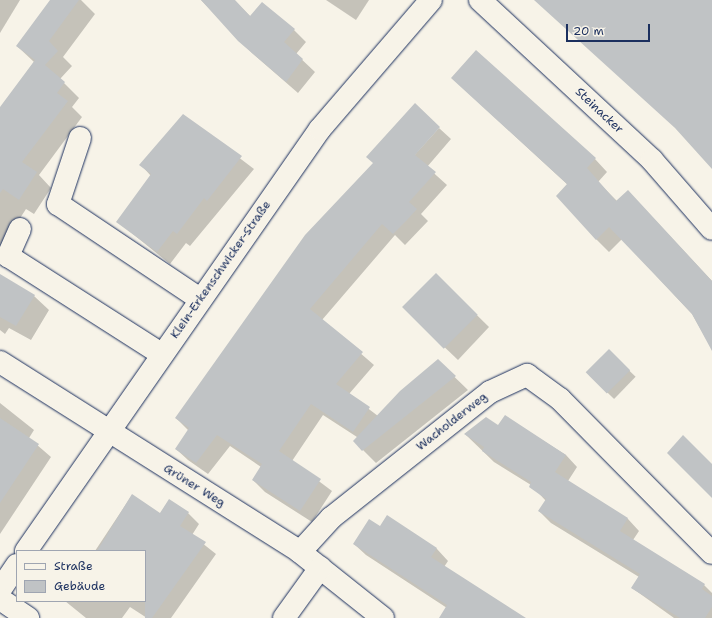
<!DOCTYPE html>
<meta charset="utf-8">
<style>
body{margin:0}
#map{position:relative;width:712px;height:618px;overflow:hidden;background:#f7f3e8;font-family:"Shantell Sans",sans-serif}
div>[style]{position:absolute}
.shadow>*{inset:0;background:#0003;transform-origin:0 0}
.building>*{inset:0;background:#c0c3c5;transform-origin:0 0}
.roads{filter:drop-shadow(0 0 1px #1b2f5e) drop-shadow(0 0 1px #1b2f5e)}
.minor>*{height:22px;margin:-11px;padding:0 11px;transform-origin:11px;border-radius:11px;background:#f7f3e8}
span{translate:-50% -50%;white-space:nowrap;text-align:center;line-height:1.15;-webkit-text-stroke:3px #f7f3e8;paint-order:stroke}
.street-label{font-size:12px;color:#1b2f5e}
.legend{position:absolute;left:16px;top:550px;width:130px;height:52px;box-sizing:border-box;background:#f7f3e8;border:1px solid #9fa5b1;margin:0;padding:5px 7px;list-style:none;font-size:12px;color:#1b2f5e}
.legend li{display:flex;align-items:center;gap:8px;height:20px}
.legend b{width:20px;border:1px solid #9fa5b1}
.scale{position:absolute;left:566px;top:24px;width:84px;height:18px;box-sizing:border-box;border:2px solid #1b2f5e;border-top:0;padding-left:5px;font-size:12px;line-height:14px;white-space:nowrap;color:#1b2f5e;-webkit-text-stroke:3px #f7f3e8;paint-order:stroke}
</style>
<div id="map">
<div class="shadow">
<div style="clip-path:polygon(0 0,20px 0,0 33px)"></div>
<div style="clip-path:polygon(51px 0,81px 0,95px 14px,63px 57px,72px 66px,60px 79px,79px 98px,72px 107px,82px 117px,39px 175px,51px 188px,34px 214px,26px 209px,0 249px,0 109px,34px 62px,17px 46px)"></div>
<div style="clip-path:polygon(201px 0,234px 0,251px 17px,294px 30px,306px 42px,296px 54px,315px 72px,298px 93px,252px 53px)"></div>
<div style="clip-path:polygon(326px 0,369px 0,356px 20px)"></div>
<div style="clip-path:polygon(452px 78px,595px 159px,607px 172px,598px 182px,617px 201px,640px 204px,712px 281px,712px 349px,692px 314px,622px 239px,609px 252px,596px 239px,568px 185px)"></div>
<div style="clip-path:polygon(183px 115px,254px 169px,190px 246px,186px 243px,170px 264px,118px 222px,151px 176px,141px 165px)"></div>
<div style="clip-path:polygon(439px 128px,451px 139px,427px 167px,447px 185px,421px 214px,428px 221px,405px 245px,395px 235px,322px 320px,374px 365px,349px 394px,378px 416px,438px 361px,468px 390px,376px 463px,363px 450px,357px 437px,323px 415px,292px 461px,332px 491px,312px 522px,265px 492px,253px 480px,261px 467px,230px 446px,208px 474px,188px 460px,176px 449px,189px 431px,176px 418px)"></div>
<div style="clip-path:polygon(0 275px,34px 296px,49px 310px,31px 340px,9px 328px,5px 334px,0 330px)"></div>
<div style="clip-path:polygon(436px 275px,489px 327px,458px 360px,415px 319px)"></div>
<div style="left:609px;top:351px;width:37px;height:31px;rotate:44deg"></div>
<div style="clip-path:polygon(0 403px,34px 430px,29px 438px,51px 457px,0 534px)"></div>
<div style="clip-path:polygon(505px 417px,566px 455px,577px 467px,568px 481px,628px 519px,639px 531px,633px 540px,704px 585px,712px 593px,712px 618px,674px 618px,632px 588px,639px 577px,551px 523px,539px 511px,546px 501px,531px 485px,494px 462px,466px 435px,499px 427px)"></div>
<div style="clip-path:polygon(132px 495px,160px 514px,169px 500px,188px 513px,199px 524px,192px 535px,216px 554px,171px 618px,147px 618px,130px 607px,122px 618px,86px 618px,65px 601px,145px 601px,145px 551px,95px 551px)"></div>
<div style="clip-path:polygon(387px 517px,437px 549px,448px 561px,444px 567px,520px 618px,447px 618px,447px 608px,366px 555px,354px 544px,381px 527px)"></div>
</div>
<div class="building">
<div style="clip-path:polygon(50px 0,79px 0,49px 41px,58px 51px,45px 65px,65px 82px,57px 93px,68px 101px,22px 162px,37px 172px,19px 200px,3px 189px,0 193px,0 107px,35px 60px,16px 46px)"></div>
<div style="clip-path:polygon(201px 0,235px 0,250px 16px,262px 2px,295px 29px,284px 42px,303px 59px,286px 82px,238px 41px)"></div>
<div style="clip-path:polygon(534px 0,712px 0,712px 169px,675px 128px)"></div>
<div style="clip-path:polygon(476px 50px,596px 158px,587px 168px,616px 201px,628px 190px,712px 281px,712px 351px,692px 314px,655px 275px,609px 227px,596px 240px,556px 196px,567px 184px,451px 78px)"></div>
<div style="clip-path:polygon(415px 103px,440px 127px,415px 155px,436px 172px,409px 202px,417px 209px,406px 221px,393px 234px,382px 224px,310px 309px,363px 352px,336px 384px,370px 407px,353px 432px,311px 404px,279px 451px,321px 479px,300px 511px,252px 480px,262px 464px,217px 435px,196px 463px,175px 449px,189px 428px,175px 418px,305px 235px,373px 163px,366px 157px)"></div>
<div style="clip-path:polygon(183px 114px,242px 156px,207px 201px,204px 198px,177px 234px,173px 231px,157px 252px,116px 222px,151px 174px,139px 165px)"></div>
<div style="left:436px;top:273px;width:59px;height:48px;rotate:45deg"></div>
<div style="clip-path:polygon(0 274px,35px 295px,16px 326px,0 317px)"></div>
<div style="left:609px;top:349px;width:30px;height:33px;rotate:45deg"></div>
<div style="clip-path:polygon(438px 359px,456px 376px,362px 451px,353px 441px,400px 391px)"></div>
<div style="clip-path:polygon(505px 415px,566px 455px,555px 472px,628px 518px,620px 531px,705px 584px,702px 589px,712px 596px,712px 607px,705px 618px,680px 618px,631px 588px,640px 574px,538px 511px,546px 499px,529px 487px,531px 482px,482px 451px,484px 447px,464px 434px,486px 417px,498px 425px)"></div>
<div style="clip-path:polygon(0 418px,39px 444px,0 503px)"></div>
<div style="clip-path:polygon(683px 435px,712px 464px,712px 498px,667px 453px)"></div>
<div style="clip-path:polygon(132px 494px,160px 513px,169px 499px,189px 512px,180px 526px,206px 542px,152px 618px,145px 618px,145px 551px,97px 551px)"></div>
<div style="clip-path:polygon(387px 515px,437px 548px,431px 557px,526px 618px,439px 618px,447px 605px,353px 544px,369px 519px,380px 526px)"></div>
</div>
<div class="roads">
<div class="minor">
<div style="left:480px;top:0;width:235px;rotate:42.9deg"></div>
<div style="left:652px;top:160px;width:91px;rotate:49deg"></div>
<div style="left:80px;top:138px;width:70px;rotate:108.4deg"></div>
<div style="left:58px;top:204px;width:171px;rotate:33.8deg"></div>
<div style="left:20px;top:229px;width:30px;rotate:114deg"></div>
<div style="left:8px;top:256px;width:182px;rotate:32.6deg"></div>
<div style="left:0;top:362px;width:355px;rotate:32.3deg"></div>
<div style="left:300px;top:552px;width:106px;rotate:38.5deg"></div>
<div style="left:26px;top:551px;width:514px;rotate:-55.14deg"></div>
<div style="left:320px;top:129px;width:170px;rotate:-49.3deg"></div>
<div style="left:300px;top:552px;width:46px;rotate:-47.6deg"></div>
<div style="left:331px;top:518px;width:203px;rotate:-38.4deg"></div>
<div style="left:490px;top:392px;width:41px;rotate:-24.7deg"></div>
<div style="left:527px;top:375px;width:41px;rotate:36deg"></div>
<div style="left:560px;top:399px;width:216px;rotate:45.4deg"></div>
<div style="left:0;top:590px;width:30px;rotate:-56deg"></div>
<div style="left:0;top:599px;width:34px;rotate:34deg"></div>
<div style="left:284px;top:618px;width:62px;rotate:-54.2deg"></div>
</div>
</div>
<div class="street-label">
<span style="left:599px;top:111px;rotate:43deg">Steinacker</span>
<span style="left:221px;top:270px;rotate:-55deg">Klein-Erkenschwicker-Straße</span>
<span style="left:452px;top:422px;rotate:-38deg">Wacholderweg</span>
<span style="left:194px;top:486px;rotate:32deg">Grüner Weg</span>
</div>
<ul class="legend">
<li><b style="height:5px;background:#f7f3e8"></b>Straße</li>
<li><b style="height:11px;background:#c0c3c5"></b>Gebäude</li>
</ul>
<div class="scale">20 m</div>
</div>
